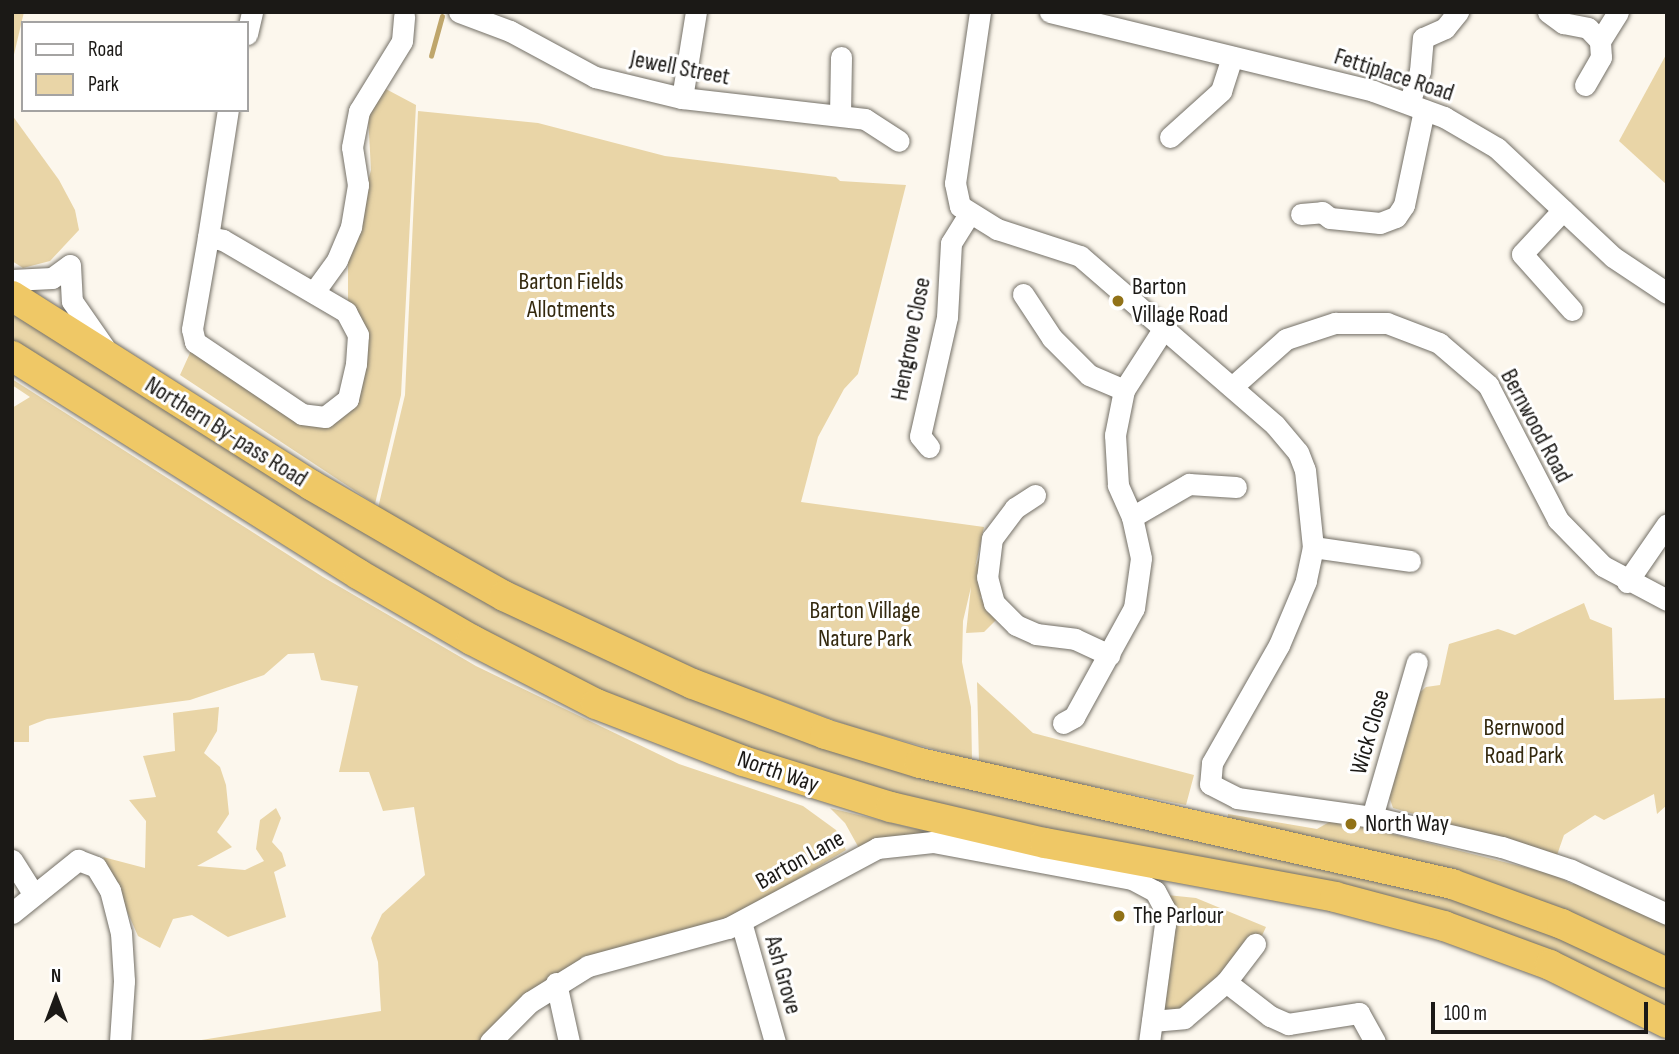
<!DOCTYPE html>
<style>
body{margin:0}
#map{position:relative;width:1679px;height:1054px;overflow:hidden;background:#fcf7ed;font-family:"Sofia Sans Condensed",sans-serif}
div>[style]{position:absolute}
.green>*{inset:0;background:#e9d5a7}
.stream>*{height:4.5px;margin:-2.25px;padding:0 2.25px;transform-origin:2.25px;border-radius:2.25px;background:#bfa66b}
.roads{filter:drop-shadow(0 0 2px #747067) drop-shadow(0 0 2px #747067)}
.minor>*{height:21px;margin:-10.5px;padding:0 10.5px;transform-origin:10.5px;border-radius:10.5px;background:#fff}
.highway>*{height:30px;margin:-15px;padding:0 15px;transform-origin:15px;border-radius:15px;background:#efc866}
.dots>*{width:19px;height:19px;translate:-50% -50%;box-sizing:border-box;border:4px solid #fff;border-radius:50%}
span{translate:-50% -50%;white-space:nowrap;text-align:center;line-height:1.15;-webkit-text-stroke:6px #fff;paint-order:stroke}
.street-label{font-size:24px;color:#1b1916}
.park-label{font-size:24px;color:#34290e}
.poi-label{font-size:24px;color:#1b1916}
.left{translate:0 -50%;text-align:left}
.frame{position:absolute;inset:0;border:14px solid #1b1916;pointer-events:none}
.legend{position:absolute;left:21px;top:21px;width:228px;height:91px;box-sizing:border-box;background:#fff;border:2px solid #a4a3a2;margin:0;padding:9px 12px;list-style:none;font-size:21px;color:#1b1916}
.legend li{display:flex;align-items:center;gap:14px;height:35px}
.legend b{width:35px;border:2px solid #a4a3a2}
.north{position:absolute;left:21px;top:963px;width:70px;height:70px;-webkit-text-stroke:5px #fff;paint-order:stroke;rotate:0deg;font-size:19px;font-weight:700;line-height:28px;text-align:center;color:#1b1916}
.north::after{content:'';display:block;margin:auto;width:24px;height:32px;background:#1b1916;clip-path:polygon(50% 0,100% 100%,50% 72%,0 100%)}
.scale{position:absolute;left:1431px;top:1002px;width:217px;height:32px;box-sizing:border-box;border:4px solid #1b1916;border-top:0;padding-left:9px;font-size:21px;line-height:24px;white-space:nowrap;color:#1b1916;-webkit-text-stroke:5px #fff;paint-order:stroke}
</style>
<div id="map">
<div class="green">
<div style="clip-path:polygon(12px 12px,24px 12px,12px 63px)"></div>
<div style="clip-path:polygon(1667px 53px,1667px 185px,1619px 141px)"></div>
<div style="clip-path:polygon(384px 88px,416px 105px,401px 395px,375px 504px,180px 375px,195px 342px,302px 414px,348px 400px,348px 258px,371px 170px,368px 115px)"></div>
<div style="clip-path:polygon(418px 111px,538px 123px,665px 156px,836px 177px,840px 181px,906px 185px,858px 374px,844px 389px,818px 437px,801px 502px,984px 527px,975px 568px,979px 557px,985px 595px,980px 597px,997px 619px,984px 632px,966px 633px,971px 587px,963px 621px,962px 662px,971px 707px,972px 760px,850px 726px,758px 692px,756px 703px,709px 684px,668px 656px,560px 615px,378px 508px,405px 395px)"></div>
<div style="clip-path:polygon(12px 115px,59px 180px,75px 210px,79px 230px,50px 261px,23px 268px,12px 261px)"></div>
<div style="clip-path:polygon(12px 306px,655px 676px,1462px 896px,1667px 982px,1667px 1010px,1609px 979px,998px 824px,775px 761px,593px 688px,452px 615px,12px 340px)"></div>
<div style="clip-path:polygon(12px 379px,323px 577px,476px 666px,679px 764px,803px 806px,836px 830px,846px 850px,738px 915px,619px 949px,482px 1042px,189px 1042px,381px 1011px,378px 962px,371px 938px,382px 914px,425px 875px,414px 807px,383px 811px,369px 772px,339px 772px,358px 686px,321px 680px,314px 653px,288px 654px,264px 675px,190px 700px,47px 719px,29px 726px,29px 742px,12px 742px,12px 408px,30px 397px,12px 385px)"></div>
<div style="clip-path:polygon(1584px 603px,1590px 619px,1612px 628px,1614px 700px,1667px 698px,1667px 805px,1657px 814px,1654px 794px,1604px 820px,1595px 815px,1564px 835px,1557px 855px,1393px 808px,1389px 796px,1416px 696px,1426px 687px,1440px 685px,1449px 644px,1498px 629px,1515px 635px)"></div>
<div style="clip-path:polygon(977px 682px,1033px 733px,1194px 775px,1186px 805px,979px 764px)"></div>
<div style="clip-path:polygon(219px 707px,217px 731px,204px 753px,220px 767px,226px 785px,229px 814px,217px 832px,232px 847px,197px 866px,245px 870px,264px 861px,256px 849px,260px 820px,276px 808px,281px 818px,272px 842px,282px 853px,286px 866px,274px 872px,286px 917px,228px 937px,192px 915px,173px 919px,160px 948px,138px 936px,103px 857px,145px 868px,146px 821px,129px 800px,156px 797px,143px 756px,175px 751px,173px 713px)"></div>
<div style="clip-path:polygon(830px 808px,920px 830px,933px 838px,860px 850px,845px 823px)"></div>
<div style="clip-path:polygon(1228px 814px,1317px 829px,1331px 821px,1369px 828px,1552px 874px,1572px 884px,1586px 884px,1667px 921px,1667px 963px,1228px 818px)"></div>
<div style="clip-path:polygon(1167px 895px,1196px 898px,1266px 927px,1259px 942px,1248px 936px,1223px 972px,1178px 1011px,1163px 1013px)"></div>
</div>
<div class="stream">
<div style="left:431px;top:56px;width:41px;rotate:-74.6deg"></div>
</div>
<div class="roads">
<div class="minor">
<div style="left:459px;top:12px;width:54px;rotate:20.4deg"></div>
<div style="left:510px;top:31px;width:97px;rotate:28.4deg"></div>
<div style="left:595px;top:77px;width:89px;rotate:13.6deg"></div>
<div style="left:682px;top:98px;width:184px;rotate:6.5deg"></div>
<div style="left:865px;top:119px;width:40px;rotate:32.9deg"></div>
<div style="left:980px;top:12px;width:173px;rotate:98.3deg"></div>
<div style="left:955px;top:183px;width:24px;rotate:78deg"></div>
<div style="left:960px;top:206px;width:44px;rotate:31.9deg"></div>
<div style="left:997px;top:229px;width:87px;rotate:18deg"></div>
<div style="left:1080px;top:256px;width:258px;rotate:40.9deg"></div>
<div style="left:1275px;top:425px;width:35px;rotate:50deg"></div>
<div style="left:1298px;top:452px;width:19px;rotate:69deg"></div>
<div style="left:1305px;top:470px;width:77px;rotate:84.1deg"></div>
<div style="left:1313px;top:547px;width:35px;rotate:102deg"></div>
<div style="left:1306px;top:581px;width:69px;rotate:112.9deg"></div>
<div style="left:1279px;top:645px;width:136px;rotate:119.6deg"></div>
<div style="left:1212px;top:763px;width:21px;rotate:95deg"></div>
<div style="left:1210px;top:784px;width:30px;rotate:27deg"></div>
<div style="left:1237px;top:798px;width:136px;rotate:8deg"></div>
<div style="left:1372px;top:817px;width:133px;rotate:13deg"></div>
<div style="left:1502px;top:847px;width:73px;rotate:18.4deg"></div>
<div style="left:1571px;top:870px;width:106px;rotate:24.6deg"></div>
<div style="left:1050px;top:12px;width:333px;rotate:13.7deg"></div>
<div style="left:1373px;top:91px;width:76px;rotate:20.1deg"></div>
<div style="left:1444px;top:117px;width:61px;rotate:30.3deg"></div>
<div style="left:1497px;top:148px;width:159px;rotate:43.2deg"></div>
<div style="left:1613px;top:257px;width:65px;rotate:33.7deg"></div>
<div style="left:1548px;top:12px;width:19px;rotate:36deg"></div>
<div style="left:1563px;top:23px;width:25px;rotate:11deg"></div>
<div style="left:1588px;top:28px;width:18px;rotate:47deg"></div>
<div style="left:247px;top:34px;width:23px;rotate:-77deg"></div>
<div style="left:1585px;top:85px;width:32px;rotate:-60deg"></div>
<div style="left:1601px;top:57px;width:16px;rotate:-94deg"></div>
<div style="left:1600px;top:41px;width:34px;rotate:-58deg"></div>
<div style="left:682px;top:98px;width:87px;rotate:-80.8deg"></div>
<div style="left:1409px;top:103px;width:34px;rotate:-71deg"></div>
<div style="left:1420px;top:71px;width:33px;rotate:-85deg"></div>
<div style="left:1423px;top:38px;width:24px;rotate:-24deg"></div>
<div style="left:1445px;top:28px;width:21px;rotate:-51deg"></div>
<div style="left:840px;top:115px;width:58px;rotate:-89deg"></div>
<div style="left:1170px;top:137px;width:69px;rotate:-42deg"></div>
<div style="left:1221px;top:91px;width:36px;rotate:-72deg"></div>
<div style="left:1563px;top:210px;width:60px;rotate:133deg"></div>
<div style="left:1522px;top:254px;width:75px;rotate:48.2deg"></div>
<div style="left:1301px;top:214px;width:21px;rotate:-5deg"></div>
<div style="left:1322px;top:212px;width:10px;rotate:37deg"></div>
<div style="left:1330px;top:218px;width:50px;rotate:5.7deg"></div>
<div style="left:1380px;top:223px;width:17px;rotate:-21deg"></div>
<div style="left:1396px;top:217px;width:14px;rotate:-56deg"></div>
<div style="left:1404px;top:205px;width:97px;rotate:-78.1deg"></div>
<div style="left:208px;top:237px;width:15px;rotate:11deg"></div>
<div style="left:223px;top:240px;width:143px;rotate:30.3deg"></div>
<div style="left:346px;top:312px;width:26px;rotate:62deg"></div>
<div style="left:358px;top:335px;width:29px;rotate:94deg"></div>
<div style="left:356px;top:364px;width:36px;rotate:103deg"></div>
<div style="left:348px;top:399px;width:29px;rotate:142deg"></div>
<div style="left:325px;top:417px;width:23px;rotate:-173deg"></div>
<div style="left:302px;top:414px;width:129px;rotate:-146.1deg"></div>
<div style="left:195px;top:342px;width:13px;rotate:-103deg"></div>
<div style="left:192px;top:329px;width:93px;rotate:-80.1deg"></div>
<div style="left:208px;top:237px;width:129px;rotate:-81.1deg"></div>
<div style="left:70px;top:265px;width:36px;rotate:87deg"></div>
<div style="left:72px;top:301px;width:56px;rotate:55.2deg"></div>
<div style="left:12px;top:280px;width:40px;rotate:-2.9deg"></div>
<div style="left:52px;top:278px;width:22px;rotate:-36deg"></div>
<div style="left:314px;top:292px;width:39px;rotate:-54deg"></div>
<div style="left:337px;top:260px;width:36px;rotate:-67deg"></div>
<div style="left:351px;top:227px;width:43px;rotate:-80.5deg"></div>
<div style="left:358px;top:185px;width:38px;rotate:-99deg"></div>
<div style="left:352px;top:147px;width:37px;rotate:-79deg"></div>
<div style="left:359px;top:111px;width:82px;rotate:-58.4deg"></div>
<div style="left:402px;top:41px;width:25px;rotate:-85deg"></div>
<div style="left:1023px;top:294px;width:53px;rotate:56.6deg"></div>
<div style="left:1052px;top:338px;width:52px;rotate:45deg"></div>
<div style="left:1089px;top:375px;width:38px;rotate:23deg"></div>
<div style="left:1232px;top:387px;width:72px;rotate:-41.6deg"></div>
<div style="left:1286px;top:339px;width:52px;rotate:-18.1deg"></div>
<div style="left:1335px;top:323px;width:52px"></div>
<div style="left:1387px;top:323px;width:56px;rotate:21deg"></div>
<div style="left:1439px;top:343px;width:65px;rotate:40.6deg"></div>
<div style="left:1488px;top:385px;width:152px;rotate:62.6deg"></div>
<div style="left:1558px;top:520px;width:64px;rotate:45.6deg"></div>
<div style="left:1603px;top:566px;width:72px;rotate:28deg"></div>
<div style="left:929px;top:447px;width:14px;rotate:-129deg"></div>
<div style="left:920px;top:436px;width:122px;rotate:-77.2deg"></div>
<div style="left:947px;top:317px;width:74px;rotate:-86.9deg"></div>
<div style="left:951px;top:243px;width:34px;rotate:-58deg"></div>
<div style="left:1035px;top:495px;width:24px;rotate:147deg"></div>
<div style="left:1015px;top:508px;width:38px;rotate:127deg"></div>
<div style="left:992px;top:538px;width:39px;rotate:97deg"></div>
<div style="left:987px;top:577px;width:27px;rotate:75deg"></div>
<div style="left:994px;top:603px;width:31px;rotate:45deg"></div>
<div style="left:1016px;top:625px;width:22px;rotate:24deg"></div>
<div style="left:1036px;top:634px;width:39px;rotate:7deg"></div>
<div style="left:1075px;top:639px;width:38px;rotate:25deg"></div>
<div style="left:1132px;top:517px;width:66px;rotate:-30.1deg"></div>
<div style="left:1189px;top:484px;width:47px;rotate:3.7deg"></div>
<div style="left:1313px;top:547px;width:98px;rotate:8.2deg"></div>
<div style="left:1627px;top:582px;width:70px;rotate:-55.4deg"></div>
<div style="left:1063px;top:723px;width:13px;rotate:-29deg"></div>
<div style="left:1074px;top:717px;width:124px;rotate:-61.2deg"></div>
<div style="left:1134px;top:608px;width:50px;rotate:-82deg"></div>
<div style="left:1141px;top:558px;width:42px;rotate:-102.4deg"></div>
<div style="left:1132px;top:517px;width:35px;rotate:-114deg"></div>
<div style="left:1118px;top:485px;width:50px;rotate:-93.4deg"></div>
<div style="left:1115px;top:435px;width:46px;rotate:-78.7deg"></div>
<div style="left:1124px;top:390px;width:74px;rotate:-57.2deg"></div>
<div style="left:1372px;top:817px;width:161px;rotate:-73.8deg"></div>
<div style="left:12px;top:860px;width:41px;rotate:57.8deg"></div>
<div style="left:12px;top:913px;width:85px;rotate:-38.8deg"></div>
<div style="left:78px;top:860px;width:19px;rotate:21deg"></div>
<div style="left:96px;top:867px;width:27px;rotate:59deg"></div>
<div style="left:110px;top:890px;width:44px;rotate:75.7deg"></div>
<div style="left:121px;top:933px;width:48px;rotate:86.4deg"></div>
<div style="left:124px;top:981px;width:61px;rotate:93.8deg"></div>
<div style="left:741px;top:922px;width:125px;rotate:74.2deg"></div>
<div style="left:1226px;top:982px;width:56px;rotate:37.7deg"></div>
<div style="left:1270px;top:1016px;width:20px;rotate:24deg"></div>
<div style="left:1288px;top:1024px;width:72px;rotate:-8.8deg"></div>
<div style="left:1359px;top:1013px;width:33px;rotate:61deg"></div>
<div style="left:556px;top:983px;width:60px;rotate:77.6deg"></div>
<div style="left:1152px;top:1021px;width:32px;rotate:-5deg"></div>
<div style="left:1184px;top:1018px;width:55px;rotate:-40.6deg"></div>
<div style="left:1226px;top:982px;width:48px;rotate:-52.7deg"></div>
<div style="left:490px;top:1042px;width:57px;rotate:-45deg"></div>
<div style="left:530px;top:1002px;width:68px;rotate:-31.8deg"></div>
<div style="left:588px;top:966px;width:145px;rotate:-15.2deg"></div>
<div style="left:728px;top:928px;width:169px;rotate:-28.2deg"></div>
<div style="left:877px;top:848px;width:56px;rotate:-6.1deg"></div>
<div style="left:933px;top:842px;width:202px;rotate:10.5deg"></div>
<div style="left:1132px;top:879px;width:26px;rotate:28deg"></div>
<div style="left:1155px;top:891px;width:19px;rotate:62deg"></div>
<div style="left:1164px;top:908px;width:16px;rotate:86deg"></div>
<div style="left:1165px;top:924px;width:119px;rotate:97.7deg"></div>
</div>
<div class="highway">
<div style="left:12px;top:296px;width:354px;rotate:32.3deg"></div>
<div style="left:311px;top:485px;width:154px;rotate:30.1deg"></div>
<div style="left:444px;top:562px;width:69px;rotate:29.5deg"></div>
<div style="left:504px;top:596px;width:208px;rotate:25deg"></div>
<div style="left:693px;top:684px;width:141px;rotate:20.7deg"></div>
<div style="left:825px;top:734px;width:99px;rotate:17deg"></div>
<div style="left:920px;top:763px;width:546px;rotate:12.81deg"></div>
<div style="left:1452px;top:884px;width:117px;rotate:20deg"></div>
<div style="left:1562px;top:924px;width:116px;rotate:25deg"></div>
<div style="left:12px;top:356px;width:409px;rotate:32.2deg"></div>
<div style="left:358px;top:574px;width:132px;rotate:30.1deg"></div>
<div style="left:472px;top:640px;width:140px;rotate:27.3deg"></div>
<div style="left:596px;top:704px;width:158px;rotate:21.2deg"></div>
<div style="left:743px;top:761px;width:155px;rotate:17.3deg"></div>
<div style="left:891px;top:807px;width:158px;rotate:13.2deg"></div>
<div style="left:1045px;top:843px;width:295px;rotate:10.5deg"></div>
<div style="left:1335px;top:897px;width:113px;rotate:14.9deg"></div>
<div style="left:1444px;top:926px;width:113px;rotate:20.2deg"></div>
<div style="left:1550px;top:965px;width:131px;rotate:26.4deg"></div>
</div>
</div>
<div class="dots">
<div style="left:1118px;top:301px;background:#917218"></div>
<div style="left:1351px;top:824px;background:#917218"></div>
<div style="left:1119px;top:916px;background:#917218"></div>
</div>
<div class="street-label">
<span style="left:680px;top:68px;rotate:11deg">Jewell Street</span>
<span style="left:1394px;top:75px;rotate:18deg">Fettiplace Road</span>
<span style="left:911px;top:339px;rotate:-79deg">Hengrove Close</span>
<span style="left:1536px;top:426px;rotate:62deg">Bernwood Road</span>
<span style="left:226px;top:432px;rotate:32deg">Northern By-pass Road</span>
<span style="left:1370px;top:732px;rotate:-74deg">Wick Close</span>
<span style="left:778px;top:772px;rotate:19deg">North Way</span>
<span style="left:800px;top:860px;rotate:-29deg">Barton Lane</span>
<span style="left:783px;top:975px;rotate:74deg">Ash Grove</span>
</div>
<div class="park-label">
<span style="left:571px;top:296px">Barton Fields<br>Allotments</span>
<span style="left:865px;top:625px">Barton Village<br>Nature Park</span>
<span style="left:1524px;top:742px">Bernwood<br>Road Park</span>
</div>
<div class="poi-label">
<span class="left" style="left:1132px;top:301px">Barton<br>Village Road</span>
<span class="left" style="left:1365px;top:824px">North Way</span>
<span class="left" style="left:1133px;top:916px">The Parlour</span>
</div>
<div class="frame"></div>
<ul class="legend">
<li><b style="height:9px;background:#fff"></b>Road</li>
<li><b style="height:19px;background:#e9d5a7"></b>Park</li>
</ul>
<div class="north">N</div>
<div class="scale">100 m</div>
</div>
